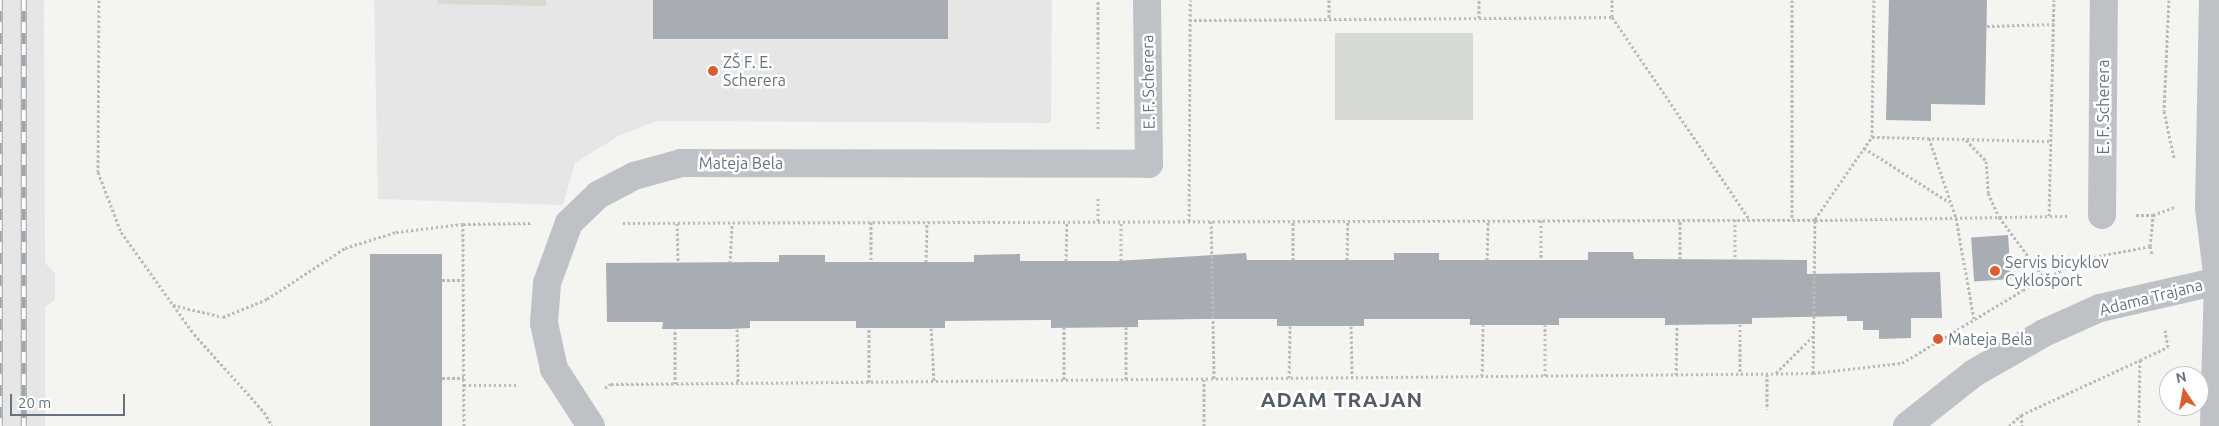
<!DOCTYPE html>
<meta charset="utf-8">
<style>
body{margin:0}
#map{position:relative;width:2219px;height:426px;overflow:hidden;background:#f4f5f1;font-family:Ubuntu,sans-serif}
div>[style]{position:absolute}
.built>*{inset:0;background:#e5e6e5}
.green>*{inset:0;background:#d5dbd3;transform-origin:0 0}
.building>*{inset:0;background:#a7adb3;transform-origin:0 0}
.path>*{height:3px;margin-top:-1.5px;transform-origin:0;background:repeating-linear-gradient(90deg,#b8babd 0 2.5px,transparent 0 5px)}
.minor>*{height:28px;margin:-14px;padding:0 14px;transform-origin:14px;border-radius:14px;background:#bec1c5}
.rail>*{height:5.5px;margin-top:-2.75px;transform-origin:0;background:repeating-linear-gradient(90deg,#fff 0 11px,#a1a6ab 0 22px);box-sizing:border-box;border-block:1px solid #a1a6ab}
.dots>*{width:14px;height:14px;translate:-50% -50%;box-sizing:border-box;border:2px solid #fff;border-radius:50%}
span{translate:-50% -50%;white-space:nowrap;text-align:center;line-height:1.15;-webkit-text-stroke:5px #fff;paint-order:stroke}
.poi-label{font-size:16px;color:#657380}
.left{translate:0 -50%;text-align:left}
.street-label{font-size:16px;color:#657380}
.district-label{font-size:21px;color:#535c66;font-weight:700;letter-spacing:1px}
.north{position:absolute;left:2159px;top:366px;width:50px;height:50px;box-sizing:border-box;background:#fff;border:1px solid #c1c7cc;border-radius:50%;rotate:348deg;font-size:14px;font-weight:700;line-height:20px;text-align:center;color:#657380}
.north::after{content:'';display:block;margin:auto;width:18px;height:22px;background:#d7602e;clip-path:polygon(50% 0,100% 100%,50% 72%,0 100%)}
.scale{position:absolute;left:10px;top:394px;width:115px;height:22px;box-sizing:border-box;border:2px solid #657380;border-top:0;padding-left:6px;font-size:15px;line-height:18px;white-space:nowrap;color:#657380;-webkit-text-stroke:4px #fff;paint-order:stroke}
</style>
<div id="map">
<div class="built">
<div style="clip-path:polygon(0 0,44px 0,45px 263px,55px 273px,55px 300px,45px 308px,45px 426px,0 426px)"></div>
<div style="clip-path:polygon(374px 0,1052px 0,1051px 123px,657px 121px,620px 135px,575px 163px,563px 205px,378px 199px)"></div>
</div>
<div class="green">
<div style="clip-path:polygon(438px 0,546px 0,546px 6px,438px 4px)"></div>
<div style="left:1335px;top:33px;width:138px;height:87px"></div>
</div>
<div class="building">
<div style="left:653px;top:0;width:295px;height:39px"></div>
<div style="clip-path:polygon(1889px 0,1987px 0,1985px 105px,1931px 104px,1931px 121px,1886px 120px)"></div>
<div style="left:2008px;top:235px;width:44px;height:37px;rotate:86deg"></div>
<div style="clip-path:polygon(1588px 252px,1633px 252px,1634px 259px,1807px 260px,1807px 274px,1940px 272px,1942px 318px,1911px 318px,1911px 338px,1879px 339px,1879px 330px,1863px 330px,1863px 321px,1847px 321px,1847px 316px,1752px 318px,1752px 324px,1665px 325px,1665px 318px,1559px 318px,1559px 325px,1470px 325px,1470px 319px,1364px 319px,1364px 326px,1277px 326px,1277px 319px,1202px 319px,1138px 320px,1138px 327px,1051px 328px,1051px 320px,945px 321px,945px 328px,856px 328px,856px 321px,750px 321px,750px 328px,729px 329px,662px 329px,663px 322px,607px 322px,606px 263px,779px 262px,779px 255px,825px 255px,825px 262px,974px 262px,974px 255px,1020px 254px,1020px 261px,1116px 261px,1246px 253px,1247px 260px,1394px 260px,1394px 253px,1439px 253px,1439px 260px,1588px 260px)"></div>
<div style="left:370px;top:254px;width:72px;height:172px"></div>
</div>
<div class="path">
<div style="left:99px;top:0;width:172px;rotate:90.3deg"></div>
<div style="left:98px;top:172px;width:64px;rotate:69deg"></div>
<div style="left:121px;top:232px;width:125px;rotate:54.4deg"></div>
<div style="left:194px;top:334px;width:105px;rotate:48.1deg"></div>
<div style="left:264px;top:412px;width:16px;rotate:60deg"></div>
<div style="left:1329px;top:0;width:19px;rotate:90deg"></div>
<div style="left:1792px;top:0;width:219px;rotate:90deg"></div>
<div style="left:1874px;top:0;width:137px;rotate:90.8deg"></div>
<div style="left:1872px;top:137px;width:179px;rotate:1.3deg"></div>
<div style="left:2169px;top:0;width:111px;rotate:92.6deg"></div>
<div style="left:2164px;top:111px;width:48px;rotate:78deg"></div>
<div style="left:1612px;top:17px;width:245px;rotate:55.8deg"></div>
<div style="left:1479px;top:18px;width:18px;rotate:-90deg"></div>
<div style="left:1189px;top:20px;width:423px;rotate:-0.4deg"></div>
<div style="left:1612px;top:17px;width:17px;rotate:-90deg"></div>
<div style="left:1987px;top:26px;width:67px;rotate:-1.7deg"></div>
<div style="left:1098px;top:129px;width:129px;rotate:-90deg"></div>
<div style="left:1929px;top:138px;width:84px;rotate:71.4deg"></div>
<div style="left:1956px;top:218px;width:103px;rotate:79.9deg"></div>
<div style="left:1966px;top:140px;width:29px;rotate:46deg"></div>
<div style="left:1986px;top:161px;width:32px;rotate:86deg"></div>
<div style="left:1988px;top:193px;width:26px;rotate:65deg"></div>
<div style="left:1999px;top:217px;width:77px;rotate:53.4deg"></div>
<div style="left:1864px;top:148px;width:101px;rotate:32.4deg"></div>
<div style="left:2136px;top:215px;width:17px"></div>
<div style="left:2153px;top:215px;width:23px;rotate:-20deg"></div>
<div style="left:2049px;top:216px;width:216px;rotate:-88.7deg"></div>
<div style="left:1735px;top:219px;width:40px;rotate:90deg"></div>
<div style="left:1815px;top:219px;width:100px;rotate:-55.2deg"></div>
<div style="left:1541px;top:220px;width:39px;rotate:90deg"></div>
<div style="left:1815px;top:220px;width:254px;rotate:-0.9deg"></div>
<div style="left:1098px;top:221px;width:23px;rotate:-90deg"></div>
<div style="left:1189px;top:221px;width:221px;rotate:-89.7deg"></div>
<div style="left:1211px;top:221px;width:158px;rotate:88.9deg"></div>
<div style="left:871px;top:222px;width:39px;rotate:90deg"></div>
<div style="left:677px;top:223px;width:40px;rotate:88.6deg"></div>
<div style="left:2150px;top:246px;width:9px;rotate:77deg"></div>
<div style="left:1680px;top:259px;width:39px;rotate:-90deg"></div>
<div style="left:1293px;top:260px;width:39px;rotate:-90deg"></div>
<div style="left:1347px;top:260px;width:39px;rotate:-89deg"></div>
<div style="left:1487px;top:260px;width:40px;rotate:-88.6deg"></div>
<div style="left:1066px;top:261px;width:39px;rotate:-89deg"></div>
<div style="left:1121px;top:261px;width:39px;rotate:-90deg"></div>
<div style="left:926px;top:262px;width:40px;rotate:-88.6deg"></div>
<div style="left:730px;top:263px;width:40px;rotate:-87.1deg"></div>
<div style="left:442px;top:280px;width:21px"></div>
<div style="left:173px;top:305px;width:51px;rotate:13.5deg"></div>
<div style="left:223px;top:317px;width:48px;rotate:-22.2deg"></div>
<div style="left:267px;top:299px;width:93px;rotate:-33.2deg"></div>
<div style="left:345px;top:248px;width:53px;rotate:-17.4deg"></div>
<div style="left:396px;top:232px;width:67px;rotate:-6.8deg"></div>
<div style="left:1740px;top:324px;width:50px;rotate:90deg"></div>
<div style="left:1351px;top:326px;width:51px;rotate:88.9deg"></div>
<div style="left:1064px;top:327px;width:53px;rotate:90deg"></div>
<div style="left:1126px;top:327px;width:53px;rotate:90deg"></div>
<div style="left:931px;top:328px;width:53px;rotate:86.8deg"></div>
<div style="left:737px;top:329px;width:54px;rotate:88.9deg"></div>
<div style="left:2140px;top:360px;width:31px;rotate:-25deg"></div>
<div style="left:2168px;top:347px;width:17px;rotate:-100deg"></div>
<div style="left:1776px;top:373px;width:52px;rotate:-45deg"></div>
<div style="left:1813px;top:373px;width:90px;rotate:-6.4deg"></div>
<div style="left:1902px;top:363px;width:141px;rotate:-31.1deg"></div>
<div style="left:2023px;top:290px;width:68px;rotate:-26.9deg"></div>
<div style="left:2084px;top:259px;width:67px;rotate:-11.1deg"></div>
<div style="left:2150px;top:246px;width:31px;rotate:-84deg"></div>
<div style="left:1767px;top:374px;width:35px;rotate:90deg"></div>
<div style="left:1676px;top:375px;width:50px;rotate:-88.9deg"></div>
<div style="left:1482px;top:376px;width:51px;rotate:-88.9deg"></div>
<div style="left:1545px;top:376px;width:51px;rotate:-90deg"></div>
<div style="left:442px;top:378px;width:22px"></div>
<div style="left:1289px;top:378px;width:52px;rotate:-88.9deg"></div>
<div style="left:1204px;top:379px;width:47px;rotate:90deg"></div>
<div style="left:869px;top:382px;width:54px;rotate:-90deg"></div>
<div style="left:675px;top:384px;width:55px;rotate:-90deg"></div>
<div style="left:464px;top:385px;width:53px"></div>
<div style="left:605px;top:388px;width:7px;rotate:-34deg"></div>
<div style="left:611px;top:384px;width:1202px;rotate:-0.52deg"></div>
<div style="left:1813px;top:373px;width:153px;rotate:-89.3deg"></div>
<div style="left:1815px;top:220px;width:1194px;rotate:179.86deg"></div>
<div style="left:2021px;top:415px;width:11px;rotate:85deg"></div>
<div style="left:464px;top:426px;width:202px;rotate:-90.3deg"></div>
<div style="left:463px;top:224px;width:69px;rotate:-0.8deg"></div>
<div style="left:2009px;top:426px;width:16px;rotate:-43deg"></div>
<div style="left:2021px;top:415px;width:131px;rotate:-24.8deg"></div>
<div style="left:2140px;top:360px;width:66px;rotate:90.9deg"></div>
</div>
<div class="minor">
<div style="left:2213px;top:0;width:208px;rotate:91.1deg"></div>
<div style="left:2209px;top:208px;width:74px;rotate:83deg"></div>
<div style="left:2218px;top:281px;width:145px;rotate:91.6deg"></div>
<div style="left:2102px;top:215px;width:215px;rotate:-89.5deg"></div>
<div style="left:591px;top:426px;width:68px;rotate:-123deg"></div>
<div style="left:554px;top:369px;width:47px;rotate:-102.3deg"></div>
<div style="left:544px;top:323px;width:40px;rotate:-85.7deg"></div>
<div style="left:547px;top:283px;width:64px;rotate:-69.9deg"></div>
<div style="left:569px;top:223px;width:40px;rotate:-44deg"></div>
<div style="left:598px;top:195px;width:41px;rotate:-27.8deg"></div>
<div style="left:634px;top:176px;width:49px;rotate:-15.5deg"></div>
<div style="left:681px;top:163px;width:468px;rotate:0.1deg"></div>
<div style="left:1149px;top:164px;width:164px;rotate:-90.7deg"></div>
<div style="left:1907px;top:426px;width:85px;rotate:-38.3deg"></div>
<div style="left:1974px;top:373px;width:81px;rotate:-29.7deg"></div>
<div style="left:2044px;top:333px;width:61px;rotate:-24.1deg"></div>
<div style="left:2100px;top:308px;width:122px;rotate:-12.8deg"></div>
</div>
<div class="rail">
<div style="left:0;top:0;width:426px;rotate:90deg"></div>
<div style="left:24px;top:0;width:426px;rotate:90deg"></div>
</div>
<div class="dots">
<div style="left:713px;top:71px;background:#d7602e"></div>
<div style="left:1995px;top:271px;background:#d7602e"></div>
<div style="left:1938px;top:339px;background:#d7602e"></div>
</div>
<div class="poi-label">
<span class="left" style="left:723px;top:71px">ZŠ F. E.<br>Scherera</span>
<span class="left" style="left:2005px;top:271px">Servis bicyklov<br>Cyklošport</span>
<span class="left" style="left:1948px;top:339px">Mateja Bela</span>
</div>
<div class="street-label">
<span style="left:1148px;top:82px;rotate:-91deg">E. F. Scherera</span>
<span style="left:2103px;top:107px;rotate:-90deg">E. F. Scherera</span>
<span style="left:741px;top:163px">Mateja Bela</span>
<span style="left:2151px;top:297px;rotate:-14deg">Adama Trajana</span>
</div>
<div class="district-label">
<span style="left:1342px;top:399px">ADAM TRAJAN</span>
</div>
<div class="north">N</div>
<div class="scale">20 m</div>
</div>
